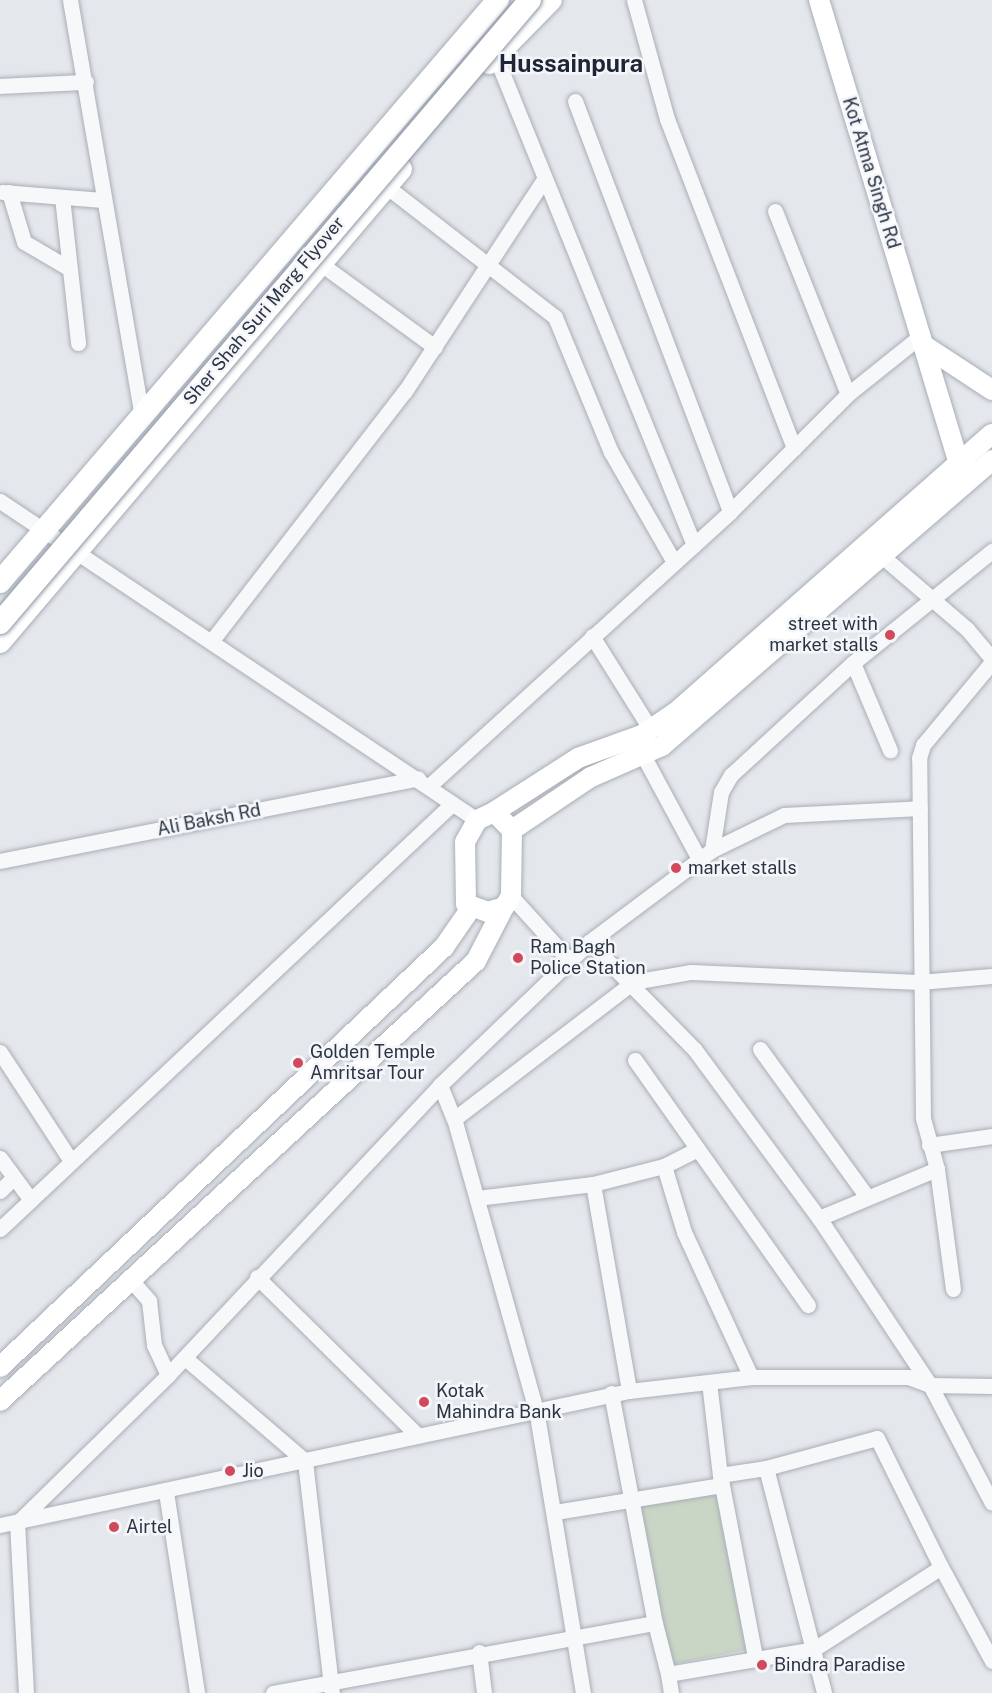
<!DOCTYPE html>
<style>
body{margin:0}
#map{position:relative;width:992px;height:1693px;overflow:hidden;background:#e4e7ec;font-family:"Public Sans",sans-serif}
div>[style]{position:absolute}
.green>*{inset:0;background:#c9d6c5;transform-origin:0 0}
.roads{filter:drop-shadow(0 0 2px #a9aeb7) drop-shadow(0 0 2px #a9aeb7)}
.minor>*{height:15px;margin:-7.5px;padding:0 7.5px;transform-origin:7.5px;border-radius:7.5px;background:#f7f8fa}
.major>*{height:20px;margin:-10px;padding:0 10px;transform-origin:10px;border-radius:10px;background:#fff}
.highway>*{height:22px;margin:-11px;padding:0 11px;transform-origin:11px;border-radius:11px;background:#fff}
.bridges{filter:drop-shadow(0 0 2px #8b94a3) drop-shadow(0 0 2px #8b94a3)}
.highway-bridge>*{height:22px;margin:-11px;padding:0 11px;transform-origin:11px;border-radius:11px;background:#fff}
.dots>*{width:16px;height:16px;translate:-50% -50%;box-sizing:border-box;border:3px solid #f4f6f9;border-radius:50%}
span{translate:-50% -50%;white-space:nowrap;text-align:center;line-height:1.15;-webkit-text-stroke:5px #f4f6f9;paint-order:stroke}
.street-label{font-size:18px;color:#2b3445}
.poi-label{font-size:18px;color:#2b3445}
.right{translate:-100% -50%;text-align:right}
.left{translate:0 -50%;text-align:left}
.district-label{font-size:24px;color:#1d2536;font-weight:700}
</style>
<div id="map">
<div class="green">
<div style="left:720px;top:1489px;width:163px;height:82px;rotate:79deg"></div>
</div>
<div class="roads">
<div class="minor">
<div style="left:70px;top:0;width:425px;rotate:80.2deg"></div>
<div style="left:634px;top:0;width:123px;rotate:74.5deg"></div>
<div style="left:667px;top:119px;width:353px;rotate:68.9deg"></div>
<div style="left:495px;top:55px;width:529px;rotate:67.9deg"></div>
<div style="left:0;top:86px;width:86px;rotate:-2.7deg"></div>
<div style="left:575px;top:101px;width:439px;rotate:69.3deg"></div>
<div style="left:386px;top:186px;width:214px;rotate:37.8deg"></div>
<div style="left:555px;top:317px;width:146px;rotate:67.5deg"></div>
<div style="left:611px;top:452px;width:127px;rotate:60.2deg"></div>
<div style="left:2px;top:192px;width:101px;rotate:4.5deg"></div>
<div style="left:9px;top:192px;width:52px;rotate:73.3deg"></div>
<div style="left:24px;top:242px;width:53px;rotate:30.4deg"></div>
<div style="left:62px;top:197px;width:147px;rotate:83.7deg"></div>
<div style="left:775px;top:211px;width:197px;rotate:68.3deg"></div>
<div style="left:321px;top:264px;width:141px;rotate:36.1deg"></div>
<div style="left:0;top:501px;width:574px;rotate:33.77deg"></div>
<div style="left:883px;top:557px;width:111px;rotate:40.6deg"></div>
<div style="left:967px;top:629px;width:39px;rotate:50deg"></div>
<div style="left:592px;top:636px;width:111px;rotate:57.9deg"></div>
<div style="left:213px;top:639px;width:314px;rotate:-52.3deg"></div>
<div style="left:405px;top:391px;width:251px;rotate:-56.7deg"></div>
<div style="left:853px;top:663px;width:95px;rotate:67deg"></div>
<div style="left:638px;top:746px;width:128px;rotate:61.6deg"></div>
<div style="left:429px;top:786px;width:407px;rotate:-42.3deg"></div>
<div style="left:730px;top:512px;width:167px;rotate:-45deg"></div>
<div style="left:848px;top:394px;width:95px;rotate:-38.6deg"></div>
<div style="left:712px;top:850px;width:59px;rotate:-81.2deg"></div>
<div style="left:721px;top:792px;width:20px;rotate:-60deg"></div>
<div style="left:731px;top:775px;width:166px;rotate:-42.6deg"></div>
<div style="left:853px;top:663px;width:179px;rotate:-38.9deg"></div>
<div style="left:0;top:861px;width:426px;rotate:-11.2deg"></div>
<div style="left:511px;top:896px;width:85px;rotate:47.9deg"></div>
<div style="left:589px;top:942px;width:154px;rotate:-36.8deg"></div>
<div style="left:712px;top:850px;width:80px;rotate:-25.9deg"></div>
<div style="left:784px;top:815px;width:136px;rotate:-2.9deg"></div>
<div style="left:760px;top:1049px;width:183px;rotate:54.1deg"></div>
<div style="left:0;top:1052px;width:130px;rotate:56.9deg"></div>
<div style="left:635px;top:1060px;width:300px;rotate:54.8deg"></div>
<div style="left:440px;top:1085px;width:37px;rotate:68deg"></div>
<div style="left:929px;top:1145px;width:64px;rotate:-8.1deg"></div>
<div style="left:0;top:1158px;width:52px;rotate:53.6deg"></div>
<div style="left:664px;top:1166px;width:69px;rotate:73.1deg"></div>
<div style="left:684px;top:1232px;width:160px;rotate:65.2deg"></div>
<div style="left:593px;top:1184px;width:210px;rotate:80.1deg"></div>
<div style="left:0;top:1191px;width:18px;rotate:-45deg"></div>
<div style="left:477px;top:1198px;width:117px;rotate:-6.9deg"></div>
<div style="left:593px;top:1184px;width:73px;rotate:-14.2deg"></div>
<div style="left:664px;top:1166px;width:37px;rotate:-27deg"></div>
<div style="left:819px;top:1218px;width:128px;rotate:-22.6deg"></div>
<div style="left:0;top:1229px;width:620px;rotate:-43.24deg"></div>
<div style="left:257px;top:1277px;width:223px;rotate:44.6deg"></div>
<div style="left:131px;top:1280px;width:28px;rotate:49deg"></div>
<div style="left:149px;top:1301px;width:44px;rotate:83.5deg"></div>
<div style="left:154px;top:1345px;width:33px;rotate:65deg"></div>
<div style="left:953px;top:1289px;width:121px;rotate:-97.6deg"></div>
<div style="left:937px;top:1169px;width:53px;rotate:-105.4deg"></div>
<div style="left:923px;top:1118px;width:360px;rotate:-90.6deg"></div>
<div style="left:919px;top:758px;width:14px;rotate:-73deg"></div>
<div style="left:923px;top:745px;width:108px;rotate:-50.3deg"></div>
<div style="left:185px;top:1358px;width:158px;rotate:40.6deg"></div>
<div style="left:305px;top:1461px;width:234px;rotate:83.4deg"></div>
<div style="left:709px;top:1382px;width:94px;rotate:83.3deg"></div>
<div style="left:720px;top:1475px;width:47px;rotate:-8.7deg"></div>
<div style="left:766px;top:1468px;width:232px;rotate:75.5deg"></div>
<div style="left:611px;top:1393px;width:234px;rotate:79.2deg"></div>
<div style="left:720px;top:1475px;width:185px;rotate:79.1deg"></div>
<div style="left:166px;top:1492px;width:203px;rotate:81.2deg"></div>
<div style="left:555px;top:1512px;width:169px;rotate:-9.2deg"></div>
<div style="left:0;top:1525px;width:643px;rotate:-12.03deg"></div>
<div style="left:629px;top:1391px;width:123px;rotate:-6.5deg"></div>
<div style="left:751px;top:1377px;width:157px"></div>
<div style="left:908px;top:1377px;width:23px;rotate:20deg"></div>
<div style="left:930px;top:1385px;width:62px;rotate:0.9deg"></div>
<div style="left:941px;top:1567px;width:107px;rotate:61.5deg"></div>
<div style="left:479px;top:1652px;width:41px;rotate:83deg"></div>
<div style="left:668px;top:1674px;width:19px;rotate:81deg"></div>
<div style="left:26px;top:1693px;width:170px;rotate:-93deg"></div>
<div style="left:17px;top:1523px;width:211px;rotate:-44.4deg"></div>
<div style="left:168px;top:1375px;width:398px;rotate:-46.8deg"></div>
<div style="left:440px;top:1085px;width:207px;rotate:-43.8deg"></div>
<div style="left:589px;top:942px;width:151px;rotate:45.5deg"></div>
<div style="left:695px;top:1050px;width:209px;rotate:53.6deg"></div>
<div style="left:819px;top:1218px;width:201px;rotate:56.4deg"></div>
<div style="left:930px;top:1385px;width:133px;rotate:62.3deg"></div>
<div style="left:273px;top:1693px;width:388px;rotate:-10.4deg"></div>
<div style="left:655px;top:1623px;width:53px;rotate:75.7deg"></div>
<div style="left:668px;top:1674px;width:148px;rotate:-9.7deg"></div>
<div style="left:814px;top:1649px;width:151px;rotate:-32.8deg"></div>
<div style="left:941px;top:1567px;width:144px;rotate:-116.4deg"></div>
<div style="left:877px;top:1438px;width:115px;rotate:164.9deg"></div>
<div style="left:583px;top:1693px;width:287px;rotate:-99.4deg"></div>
<div style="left:536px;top:1410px;width:302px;rotate:-105.7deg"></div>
<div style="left:454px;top:1119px;width:225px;rotate:-37.4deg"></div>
<div style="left:633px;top:982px;width:59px;rotate:-9.8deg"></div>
<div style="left:691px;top:972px;width:228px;rotate:2.5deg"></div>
<div style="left:919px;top:982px;width:73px;rotate:-4.7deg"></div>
</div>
<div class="major">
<div style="left:819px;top:0;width:492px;rotate:73.2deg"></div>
<div style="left:925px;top:346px;width:80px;rotate:33.3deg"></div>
<div style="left:494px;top:812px;width:100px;rotate:-32.7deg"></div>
<div style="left:578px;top:758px;width:68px;rotate:-19.8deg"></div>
<div style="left:642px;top:735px;width:40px;rotate:-34deg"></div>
<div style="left:675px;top:713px;width:422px;rotate:-41.4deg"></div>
<div style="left:494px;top:812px;width:25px;rotate:45deg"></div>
<div style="left:512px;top:830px;width:66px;rotate:90.9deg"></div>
<div style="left:511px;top:896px;width:13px;rotate:122deg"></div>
<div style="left:504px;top:907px;width:17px;rotate:163deg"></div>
<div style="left:488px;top:912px;width:23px;rotate:-160deg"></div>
<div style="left:466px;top:904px;width:62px;rotate:-90.9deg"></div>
<div style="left:465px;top:842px;width:25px;rotate:-61deg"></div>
<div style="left:477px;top:820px;width:19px;rotate:-25deg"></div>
<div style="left:512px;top:830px;width:95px;rotate:-33.9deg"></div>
<div style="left:591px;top:777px;width:77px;rotate:-23.6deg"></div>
<div style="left:662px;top:746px;width:437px;rotate:-40.9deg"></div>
<div style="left:0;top:1367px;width:611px;rotate:-43.41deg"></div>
<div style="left:444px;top:947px;width:47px;rotate:-55.3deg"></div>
<div style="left:0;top:1401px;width:648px;rotate:-42.75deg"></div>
<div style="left:476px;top:961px;width:61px;rotate:-62.6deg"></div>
</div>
<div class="highway">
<div style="left:489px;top:63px;width:88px;rotate:-45.5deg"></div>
<div style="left:0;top:582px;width:766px;rotate:-49.45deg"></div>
<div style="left:0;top:642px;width:620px;rotate:-49.71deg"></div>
</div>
</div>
<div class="bridges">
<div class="highway-bridge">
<div style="left:0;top:623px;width:818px;rotate:-49.61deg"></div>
</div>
</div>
<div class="dots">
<div style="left:890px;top:635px;background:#d1495b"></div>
<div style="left:676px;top:868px;background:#d1495b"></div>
<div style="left:518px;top:958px;background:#d1495b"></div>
<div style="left:298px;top:1063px;background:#d1495b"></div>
<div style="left:424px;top:1402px;background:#d1495b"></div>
<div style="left:230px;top:1471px;background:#d1495b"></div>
<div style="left:114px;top:1527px;background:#d1495b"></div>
<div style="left:762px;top:1665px;background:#d1495b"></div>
</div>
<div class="street-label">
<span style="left:871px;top:173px;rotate:73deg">Kot Atma Singh Rd</span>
<span style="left:264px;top:311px;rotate:-50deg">Sher Shah Suri Marg Flyover</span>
<span style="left:209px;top:820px;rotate:-11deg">Ali Baksh Rd</span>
</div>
<div class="poi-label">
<span class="right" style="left:878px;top:635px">street with<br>market stalls</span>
<span class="left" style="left:688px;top:868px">market stalls</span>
<span class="left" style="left:530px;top:958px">Ram Bagh<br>Police Station</span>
<span class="left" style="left:310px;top:1063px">Golden Temple<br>Amritsar Tour</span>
<span class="left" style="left:436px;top:1402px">Kotak<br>Mahindra Bank</span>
<span class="left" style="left:242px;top:1471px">Jio</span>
<span class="left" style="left:126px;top:1527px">Airtel</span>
<span class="left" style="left:774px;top:1665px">Bindra Paradise</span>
</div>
<div class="district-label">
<span style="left:571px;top:64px">Hussainpura</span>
</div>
</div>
